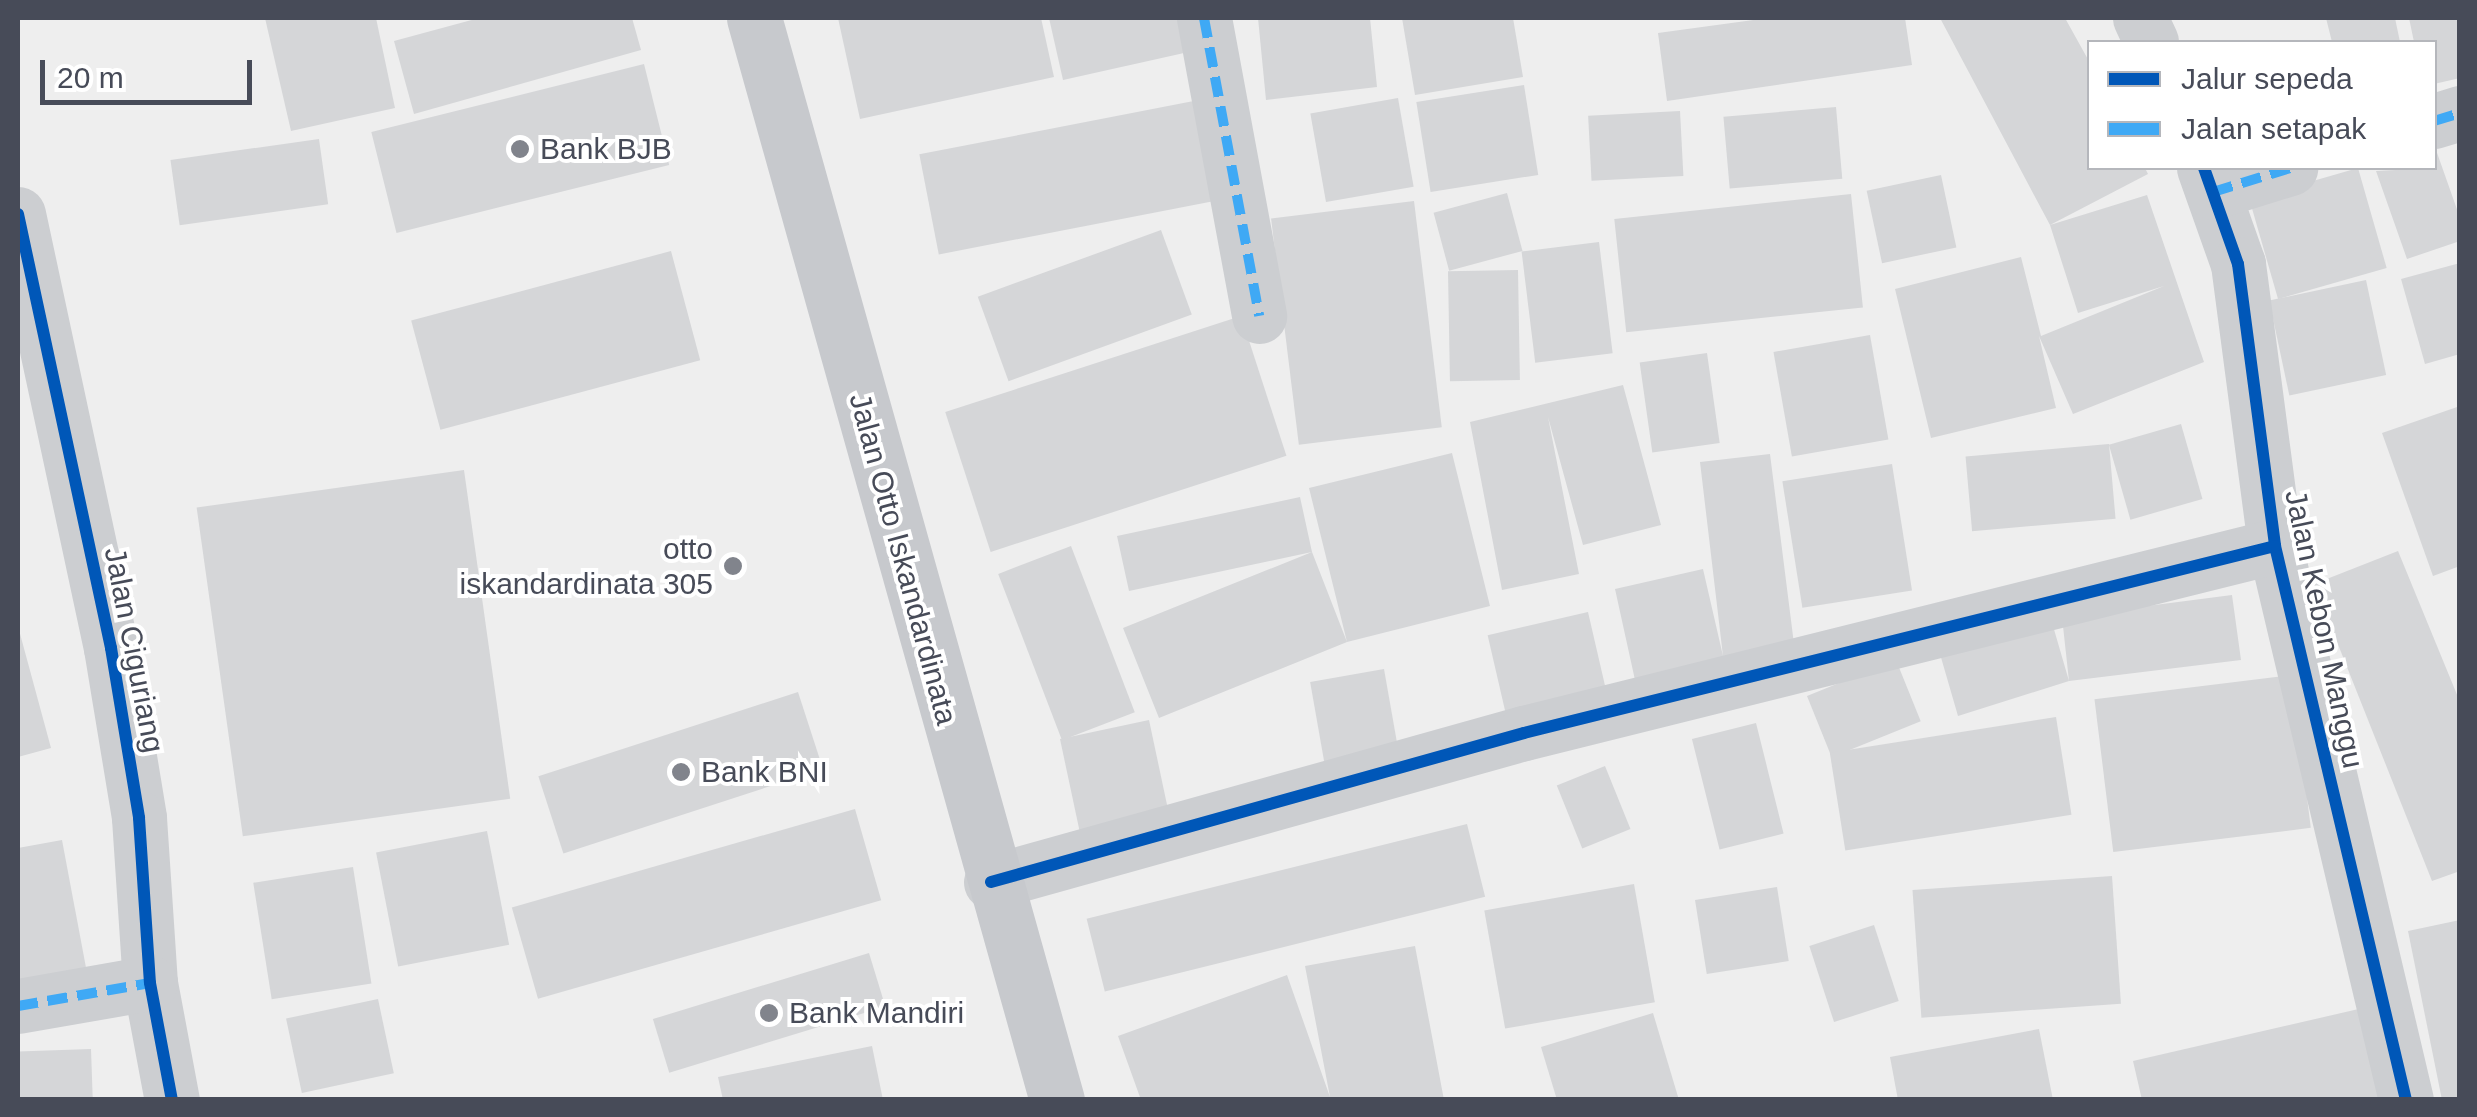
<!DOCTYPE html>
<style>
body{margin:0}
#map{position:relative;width:2477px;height:1117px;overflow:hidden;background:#eee;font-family:Helvetica,sans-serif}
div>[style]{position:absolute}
.building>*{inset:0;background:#d5d6d8;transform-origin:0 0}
.street>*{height:55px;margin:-27.5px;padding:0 27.5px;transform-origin:27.5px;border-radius:27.5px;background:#ccced1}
.primary>*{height:55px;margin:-27.5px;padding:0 27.5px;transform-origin:27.5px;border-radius:27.5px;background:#c7c9cd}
.quiet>*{height:10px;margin-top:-5px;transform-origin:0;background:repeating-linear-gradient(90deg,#3fa9f5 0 20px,transparent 0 30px)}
.cycleway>*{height:12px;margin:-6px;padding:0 6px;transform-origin:6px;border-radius:6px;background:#0057b8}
.dots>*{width:28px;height:28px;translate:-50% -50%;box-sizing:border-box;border:5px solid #fff;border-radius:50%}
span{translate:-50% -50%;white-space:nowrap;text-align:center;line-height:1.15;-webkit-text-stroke:8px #fff;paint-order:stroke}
.poi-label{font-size:30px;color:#474b58}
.left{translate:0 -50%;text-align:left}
.right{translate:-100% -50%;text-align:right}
.street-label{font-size:30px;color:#474b58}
.frame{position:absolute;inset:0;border:20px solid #474b58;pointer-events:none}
.legend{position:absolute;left:2087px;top:40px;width:350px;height:130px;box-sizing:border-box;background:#fff;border:2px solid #b5b7bc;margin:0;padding:12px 18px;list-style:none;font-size:30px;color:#474b58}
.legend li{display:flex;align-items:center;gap:20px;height:50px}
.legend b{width:50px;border:2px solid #b5b7bc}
.scale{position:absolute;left:40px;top:60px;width:212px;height:45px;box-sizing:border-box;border:5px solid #474b58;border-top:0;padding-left:12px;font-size:30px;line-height:35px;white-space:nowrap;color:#474b58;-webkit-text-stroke:8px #fff;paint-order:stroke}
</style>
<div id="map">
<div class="building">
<div style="clip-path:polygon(265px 18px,376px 18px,395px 108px,291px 131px)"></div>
<div style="clip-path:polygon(479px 18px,632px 18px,641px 50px,414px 114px,394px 41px)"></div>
<div style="clip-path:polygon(838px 18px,1041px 18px,1054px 77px,860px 119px)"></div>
<div style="clip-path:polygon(1049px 18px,1195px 18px,1202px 49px,1063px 80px)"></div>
<div style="clip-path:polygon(1258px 18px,1370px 18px,1377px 87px,1266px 100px)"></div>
<div style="clip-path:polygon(1402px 18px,1513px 18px,1523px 77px,1415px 95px)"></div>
<div style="clip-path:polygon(1768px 18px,1905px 18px,1912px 65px,1667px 101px,1658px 33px)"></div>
<div style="clip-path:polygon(1940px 18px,2065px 18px,2090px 63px,2090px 168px,2145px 168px,2148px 174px,2050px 225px,2147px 195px,2204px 362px,2073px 414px,2039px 336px,2056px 408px,1931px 438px,1895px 289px,2021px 257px,2041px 336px,2164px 286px,2078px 313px,2050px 225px)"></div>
<div style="clip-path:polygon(2326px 18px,2395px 18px,2400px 42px,2332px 42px)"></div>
<div style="clip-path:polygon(2409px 18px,2460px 18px,2460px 78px,2434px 84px,2434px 42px,2414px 42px)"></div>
<div style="left:644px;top:64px;width:104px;height:281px;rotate:76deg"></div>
<div style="left:1524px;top:85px;width:91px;height:109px;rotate:81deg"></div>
<div style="left:1398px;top:98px;width:90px;height:89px;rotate:80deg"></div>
<div style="left:1204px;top:99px;width:102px;height:290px;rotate:79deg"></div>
<div style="left:1836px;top:107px;width:72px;height:113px;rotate:85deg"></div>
<div style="left:1680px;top:111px;width:65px;height:92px;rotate:87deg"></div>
<div style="left:319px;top:139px;width:66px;height:150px;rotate:82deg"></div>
<div style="clip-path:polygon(2435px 147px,2460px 218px,2460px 241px,2407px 259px,2376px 171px,2434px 168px)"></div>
<div style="left:2358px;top:168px;width:104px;height:113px;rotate:74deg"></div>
<div style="left:1941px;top:175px;width:74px;height:76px;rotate:78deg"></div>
<div style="left:1507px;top:193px;width:60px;height:76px;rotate:75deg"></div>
<div style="left:1851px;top:194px;width:114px;height:238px;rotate:84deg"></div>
<div style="left:1414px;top:201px;width:228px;height:144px;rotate:83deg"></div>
<div style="left:1161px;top:230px;width:90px;height:195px;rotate:70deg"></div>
<div style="left:1599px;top:242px;width:112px;height:78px;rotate:83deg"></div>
<div style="left:671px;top:251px;width:113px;height:269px;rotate:75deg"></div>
<div style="clip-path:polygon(2460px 263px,2460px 354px,2425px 364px,2401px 279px)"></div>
<div style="left:1518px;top:270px;width:110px;height:70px;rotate:89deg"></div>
<div style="left:2366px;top:280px;width:97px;height:99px;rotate:78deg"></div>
<div style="left:1241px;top:316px;width:147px;height:311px;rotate:72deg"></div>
<div style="left:1870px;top:335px;width:106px;height:98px;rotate:80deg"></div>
<div style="left:1707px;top:353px;width:91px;height:68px;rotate:82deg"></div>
<div style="clip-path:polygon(1623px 385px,1661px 525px,1583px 545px,1548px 417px,1579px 574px,1502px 590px,1470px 422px)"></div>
<div style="clip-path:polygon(2460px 406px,2460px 566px,2433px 576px,2382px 433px)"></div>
<div style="left:2181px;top:424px;width:78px;height:75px;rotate:74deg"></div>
<div style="left:2109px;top:444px;width:75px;height:144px;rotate:85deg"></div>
<div style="clip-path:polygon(1452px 453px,1490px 606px,1347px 642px,1159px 718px,1123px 628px,1312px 552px,1129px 591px,1117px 536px,1300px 497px,1312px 552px,1347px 642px,1309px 488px)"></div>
<div style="clip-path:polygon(1770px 454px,1794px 644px,1635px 680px,1615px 589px,1703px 569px,1723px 656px,1700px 462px)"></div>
<div style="left:1892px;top:464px;width:128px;height:111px;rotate:81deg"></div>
<div style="left:464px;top:470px;width:332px;height:270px;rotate:82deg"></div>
<div style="left:1071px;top:546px;width:178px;height:78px;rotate:69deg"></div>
<div style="clip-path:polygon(2398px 551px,2460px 702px,2460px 871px,2432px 881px,2314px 584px)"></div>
<div style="clip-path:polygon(2232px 595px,2241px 660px,2069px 681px,1958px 716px,1940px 654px,2051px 619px,2069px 681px,2062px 617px)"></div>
<div style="left:1588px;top:612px;width:93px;height:103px;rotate:77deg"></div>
<div style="clip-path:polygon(19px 630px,51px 748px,18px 757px,18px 631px)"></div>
<div style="left:1896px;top:660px;width:66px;height:96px;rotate:68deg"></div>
<div style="left:1384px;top:669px;width:98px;height:75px;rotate:80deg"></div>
<div style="left:2292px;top:675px;width:154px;height:199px;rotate:83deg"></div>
<div style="left:798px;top:692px;width:81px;height:273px;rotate:72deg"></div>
<div style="left:2056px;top:717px;width:99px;height:229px;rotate:81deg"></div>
<div style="left:1149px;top:720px;width:107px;height:91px;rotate:78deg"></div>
<div style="left:1756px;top:723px;width:114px;height:66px;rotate:76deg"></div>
<div style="left:1605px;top:766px;width:68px;height:52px;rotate:68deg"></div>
<div style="left:855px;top:809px;width:95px;height:357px;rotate:74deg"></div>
<div style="left:1467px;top:824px;width:75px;height:392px;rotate:76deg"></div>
<div style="left:487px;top:831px;width:116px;height:113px;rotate:79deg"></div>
<div style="clip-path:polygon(62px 840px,87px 973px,18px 985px,18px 848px)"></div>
<div style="left:353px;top:867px;width:118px;height:101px;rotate:81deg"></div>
<div style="left:2112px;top:876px;width:128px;height:200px;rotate:86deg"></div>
<div style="left:1634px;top:884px;width:120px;height:152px;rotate:80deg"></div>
<div style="left:1777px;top:887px;width:75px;height:83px;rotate:81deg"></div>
<div style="clip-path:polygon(2460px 920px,2460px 1100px,2442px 1100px,2408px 931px)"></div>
<div style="left:1874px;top:925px;width:80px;height:68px;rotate:72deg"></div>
<div style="clip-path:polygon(1415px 946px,1444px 1100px,1141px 1100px,1118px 1036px,1287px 975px,1330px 1097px,1305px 966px)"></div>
<div style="left:869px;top:953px;width:56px;height:226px;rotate:73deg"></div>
<div style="left:378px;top:999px;width:76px;height:94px;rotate:78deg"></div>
<div style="clip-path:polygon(2376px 1005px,2398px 1100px,2142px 1100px,2133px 1061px)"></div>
<div style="clip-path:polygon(1653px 1013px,1679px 1100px,1557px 1100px,1541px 1047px)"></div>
<div style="clip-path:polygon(2039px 1029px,2053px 1100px,1898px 1100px,1890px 1057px)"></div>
<div style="clip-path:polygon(872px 1046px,883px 1100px,723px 1100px,718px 1077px)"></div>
<div style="left:91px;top:1049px;width:51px;height:73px;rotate:88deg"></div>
</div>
<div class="street">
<div style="left:1204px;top:18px;width:303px;rotate:79.5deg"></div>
<div style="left:2140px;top:18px;width:26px;rotate:65deg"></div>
<div style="left:2434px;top:121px;width:27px;rotate:-17deg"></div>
<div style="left:2204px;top:168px;width:102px;rotate:70.5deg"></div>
<div style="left:2238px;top:264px;width:284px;rotate:82.5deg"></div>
<div style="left:2275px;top:546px;width:569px;rotate:76.7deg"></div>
<div style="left:2213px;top:192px;width:81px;rotate:-17.3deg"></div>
<div style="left:18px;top:214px;width:444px;rotate:77.9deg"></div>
<div style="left:111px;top:648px;width:172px;rotate:80.6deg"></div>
<div style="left:139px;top:818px;width:165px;rotate:86.2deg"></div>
<div style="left:150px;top:983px;width:119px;rotate:79.4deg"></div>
<div style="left:991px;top:882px;width:553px;rotate:-15.62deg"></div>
<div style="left:1524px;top:733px;width:774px;rotate:-13.98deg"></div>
<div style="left:18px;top:1006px;width:134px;rotate:-9.9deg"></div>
</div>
<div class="primary">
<div style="left:754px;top:18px;width:1124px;rotate:74.36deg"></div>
</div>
<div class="quiet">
<div style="left:1204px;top:18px;width:303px;rotate:79.5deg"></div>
<div style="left:2434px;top:121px;width:27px;rotate:-17deg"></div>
<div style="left:2213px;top:192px;width:81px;rotate:-17.3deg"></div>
<div style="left:18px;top:1006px;width:134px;rotate:-9.9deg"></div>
</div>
<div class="cycleway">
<div style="left:2204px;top:168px;width:102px;rotate:70.5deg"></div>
<div style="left:2238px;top:264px;width:284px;rotate:82.5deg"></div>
<div style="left:2275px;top:546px;width:569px;rotate:76.7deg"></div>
<div style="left:18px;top:214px;width:444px;rotate:77.9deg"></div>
<div style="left:111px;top:648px;width:172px;rotate:80.6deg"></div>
<div style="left:139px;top:818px;width:165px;rotate:86.2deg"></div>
<div style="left:150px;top:983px;width:119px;rotate:79.4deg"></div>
<div style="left:991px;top:882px;width:553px;rotate:-15.62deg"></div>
<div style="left:1524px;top:733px;width:774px;rotate:-13.98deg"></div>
</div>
<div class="dots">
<div style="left:520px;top:149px;background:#81848c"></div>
<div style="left:733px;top:566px;background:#81848c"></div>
<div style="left:681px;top:772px;background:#81848c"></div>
<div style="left:769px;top:1013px;background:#81848c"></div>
</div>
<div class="poi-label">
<span class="left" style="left:540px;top:149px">Bank BJB</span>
<span class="right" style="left:713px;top:566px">otto<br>iskandardinata 305</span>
<span class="left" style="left:701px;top:772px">Bank BNI</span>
<span class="left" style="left:789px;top:1013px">Bank Mandiri</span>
</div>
<div class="street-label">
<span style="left:903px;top:559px;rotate:75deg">Jalan Otto Iskandardinata</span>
<span style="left:2324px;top:629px;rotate:78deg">Jalan Kebon Manggu</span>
<span style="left:134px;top:650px;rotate:79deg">Jalan Ciguriang</span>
</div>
<div class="frame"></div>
<ul class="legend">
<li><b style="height:12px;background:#0057b8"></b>Jalur sepeda</li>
<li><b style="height:12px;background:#3fa9f5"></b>Jalan setapak</li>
</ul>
<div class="scale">20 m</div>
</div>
